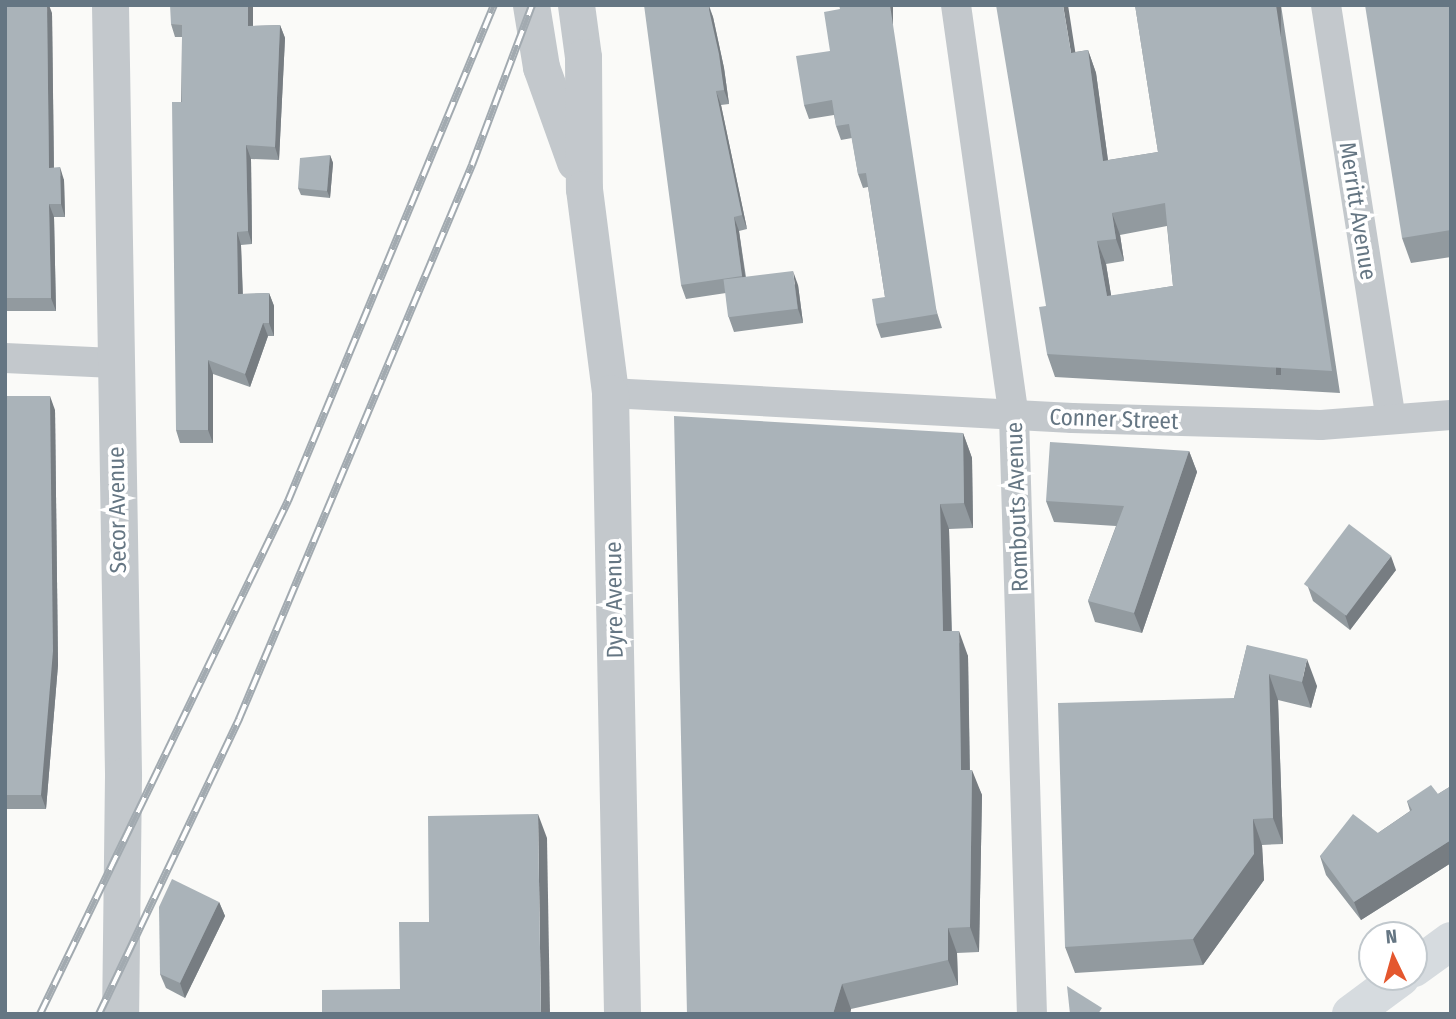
<!DOCTYPE html>
<style>
body{margin:0}
#map{position:relative;width:1456px;height:1019px;overflow:hidden;background:#fafaf8;font-family:"Fira Sans Condensed",sans-serif}
div>[style]{position:absolute}
.minor>*{height:30px;margin:-15px;padding:0 15px;transform-origin:15px;border-radius:15px;background:#c3c8cc}
.tertiary>*{height:37px;margin:-18.5px;padding:0 18.5px;transform-origin:18.5px;border-radius:18.5px;background:#c3c8cc}
.primary>*{height:38px;margin:-19px;padding:0 19px;transform-origin:19px;border-radius:19px;background:#d6dbdf}
.rail>*{height:8px;margin-top:-4px;transform-origin:0;background:repeating-linear-gradient(90deg,#fff 0 16px,#a2aab0 0 32px);box-sizing:border-box;border-block:2px solid #a2aab0}
.wall>*{inset:0;background:#929a9f}
.shaded-wall>*{inset:0;background:#777d82;transform-origin:0 0}
.building>*{inset:0;background:#aab3b9;transform-origin:0 0}
span{translate:-50% -50%;white-space:nowrap;text-align:center;line-height:1.15;-webkit-text-stroke:7px #fff;paint-order:stroke}
.street-label{font-size:23px;color:#657683}
.frame{position:absolute;inset:0;border:7px solid #657683;pointer-events:none}
.north{position:absolute;left:1358px;top:921px;width:70px;height:70px;box-sizing:border-box;background:#fff;border:2px solid #c1c8cd;border-radius:50%;rotate:355deg;font-size:19px;font-weight:700;line-height:28px;text-align:center;color:#657683}
.north::after{content:'';display:block;margin:auto;width:24px;height:32px;background:#e4572e;clip-path:polygon(50% 0,100% 100%,50% 72%,0 100%)}
</style>
<div id="map">
<div class="minor">
<div style="left:956px;top:5px;width:415px;rotate:82deg"></div>
<div style="left:1014px;top:416px;width:598px;rotate:88.28deg"></div>
<div style="left:1326px;top:5px;width:416px;rotate:81.1deg"></div>
<div style="left:5px;top:358px;width:109px;rotate:2.6deg"></div>
<div style="left:610px;top:393px;width:463px;rotate:3.1deg"></div>
<div style="left:1072px;top:418px;width:249px;rotate:1.6deg"></div>
<div style="left:1321px;top:425px;width:130px;rotate:-4.4deg"></div>
</div>
<div class="tertiary">
<div style="left:110px;top:5px;width:771px;rotate:89.03deg"></div>
<div style="left:123px;top:776px;width:238px;rotate:90.7deg"></div>
<div style="left:531px;top:5px;width:63px;rotate:80.8deg"></div>
<div style="left:541px;top:67px;width:101px;rotate:70.3deg"></div>
<div style="left:576px;top:5px;width:52px;rotate:82.3deg"></div>
<div style="left:583px;top:57px;width:132px;rotate:89.6deg"></div>
<div style="left:584px;top:189px;width:206px;rotate:82.7deg"></div>
<div style="left:610px;top:393px;width:621px;rotate:88.89deg"></div>
</div>
<div class="primary">
<div style="left:1414px;top:968px;width:46px;rotate:-36.1deg"></div>
<div style="left:1351px;top:1014px;width:62px;rotate:-36.5deg"></div>
</div>
<div class="rail">
<div style="left:40px;top:1014px;width:570px;rotate:-64.2deg"></div>
<div style="left:288px;top:501px;width:537px;rotate:-67.45deg"></div>
<div style="left:99px;top:1014px;width:327px;rotate:-64.6deg"></div>
<div style="left:239px;top:719px;width:601px;rotate:-67.19deg"></div>
<div style="left:472px;top:165px;width:171px;rotate:-69.4deg"></div>
</div>
<div class="wall">
<div style="clip-path:polygon(5px 5px,52px 13px,54px 168px,64px 180px,65px 217px,54px 217px,56px 311px,5px 311px)"></div>
<div style="clip-path:polygon(709px 5px,713px 17px,724px 68px,729px 104px,721px 105px,747px 229px,739px 231px,746px 277px,798px 285px,803px 323px,734px 332px,729px 318px,726px 293px,686px 299px,681px 285px)"></div>
<div style="clip-path:polygon(evenodd,1135px 5px,1281px 5px,1340px 393px,1055px 377px,1047px 354px,1046px 306px,1075px 52px,1088px 50px,1096px 73px,1108px 160px,1158px 152px,1135px 5px,1167px 226px,1173px 286px,1111px 296px,1106px 264px,1124px 261px,1120px 235px,1167px 226px)"></div>
<div style="clip-path:polygon(1451px 5px,1451px 257px,1411px 263px,1402px 238px)"></div>
<div style="clip-path:polygon(840px 9px,942px 328px,881px 338px,876px 324px,885px 297px,868px 187px,863px 188px,858px 174px,852px 138px,841px 140px,836px 126px,834px 115px,809px 119px,804px 105px,830px 51px)"></div>
<div style="clip-path:polygon(171px 24px,253px 26px,280px 25px,285px 38px,279px 160px,251px 159px,252px 244px,241px 245px,243px 294px,269px 293px,274px 306px,274px 336px,268px 336px,250px 387px,213px 374px,213px 443px,180px 443px,176px 430px,182px 37px,175px 37px)"></div>
<div style="clip-path:polygon(330px 155px,333px 163px,330px 198px,301px 195px,298px 188px)"></div>
<div style="clip-path:polygon(5px 396px,55px 410px,58px 665px,46px 809px,5px 809px)"></div>
<div style="clip-path:polygon(963px 433px,972px 458px,973px 528px,949px 529px,952px 631px,968px 656px,970px 770px,982px 795px,979px 952px,957px 953px,958px 985px,851px 1009px,850px 1014px,687px 1014px)"></div>
<div style="clip-path:polygon(1189px 451px,1197px 472px,1142px 633px,1095px 622px,1088px 601px,1116px 526px,1054px 522px,1046px 501px)"></div>
<div style="clip-path:polygon(1396px 570px,1350px 630px,1313px 601px,1308px 587px)"></div>
<div style="clip-path:polygon(1247px 645px,1317px 686px,1311px 708px,1278px 700px,1283px 844px,1262px 845px,1264px 880px,1203px 965px,1075px 973px,1065px 947px,1234px 698px)"></div>
<div style="clip-path:polygon(1451px 786px,1451px 863px,1361px 920px,1326px 875px,1320px 856px,1378px 833px,1410px 811px,1407px 801px,1438px 794px)"></div>
<div style="clip-path:polygon(219px 902px,225px 916px,185px 998px,166px 988px,160px 974px)"></div>
</div>
<div class="shaded-wall">
<div style="clip-path:polygon(47px 5px,49px 5px,52px 13px,54px 180px,49px 168px)"></div>
<div style="clip-path:polygon(248px 5px,253px 5px,253px 39px,248px 26px)"></div>
<div style="clip-path:polygon(708px 5px,713px 17px,724px 68px,729px 104px,724px 90px)"></div>
<div style="left:890px;top:5px;width:3px;height:313px"></div>
<div style="clip-path:polygon(1063px 5px,1068px 5px,1079px 76px,1071px 53px)"></div>
<div style="left:1276px;top:5px;width:5px;height:370px"></div>
<div style="clip-path:polygon(280px 25px,285px 38px,279px 160px,275px 147px)"></div>
<div style="clip-path:polygon(1088px 50px,1096px 73px,1111px 183px,1103px 161px)"></div>
<div style="clip-path:polygon(716px 91px,721px 105px,747px 229px,742px 215px)"></div>
<div style="clip-path:polygon(246px 145px,251px 159px,252px 244px,248px 231px)"></div>
<div style="clip-path:polygon(330px 155px,333px 163px,330px 198px,327px 191px)"></div>
<div style="clip-path:polygon(60px 167px,64px 180px,65px 217px,61px 204px)"></div>
<div style="clip-path:polygon(49px 204px,54px 217px,56px 311px,51px 298px)"></div>
<div style="clip-path:polygon(1112px 213px,1120px 235px,1124px 261px,1116px 239px)"></div>
<div style="clip-path:polygon(734px 217px,739px 231px,747px 290px,742px 276px)"></div>
<div style="clip-path:polygon(237px 232px,241px 245px,243px 307px,238px 294px)"></div>
<div style="clip-path:polygon(1097px 241px,1106px 264px,1115px 319px,1107px 296px)"></div>
<div style="clip-path:polygon(793px 271px,798px 285px,803px 323px,798px 309px)"></div>
<div style="clip-path:polygon(269px 293px,274px 306px,274px 336px,269px 323px)"></div>
<div style="clip-path:polygon(263px 323px,268px 336px,250px 387px,245px 374px)"></div>
<div style="clip-path:polygon(208px 360px,213px 374px,213px 443px,208px 430px)"></div>
<div style="clip-path:polygon(50px 396px,55px 410px,58px 665px,46px 809px,41px 795px)"></div>
<div style="clip-path:polygon(963px 433px,972px 458px,973px 528px,964px 503px)"></div>
<div style="clip-path:polygon(1189px 451px,1197px 472px,1142px 633px,1134px 613px)"></div>
<div style="clip-path:polygon(940px 504px,949px 529px,952px 656px,943px 631px)"></div>
<div style="clip-path:polygon(1391px 556px,1396px 570px,1350px 630px,1345px 615px)"></div>
<div style="clip-path:polygon(959px 631px,968px 656px,970px 795px,961px 770px)"></div>
<div style="clip-path:polygon(1307px 659px,1317px 686px,1311px 708px,1302px 682px)"></div>
<div style="clip-path:polygon(1269px 674px,1278px 700px,1283px 844px,1273px 818px)"></div>
<div style="clip-path:polygon(972px 770px,982px 795px,979px 952px,970px 927px)"></div>
<div style="clip-path:polygon(538px 814px,547px 838px,550px 1014px,541px 1014px)"></div>
<div style="clip-path:polygon(1253px 819px,1262px 845px,1264px 880px,1203px 965px,1193px 939px)"></div>
<div style="clip-path:polygon(1451px 840px,1451px 863px,1361px 920px,1354px 902px)"></div>
<div style="clip-path:polygon(219px 902px,225px 916px,185px 998px,180px 983px)"></div>
<div style="clip-path:polygon(948px 928px,957px 953px,958px 985px,948px 960px)"></div>
<div style="clip-path:polygon(842px 984px,851px 1009px,850px 1014px,833px 1014px)"></div>
</div>
<div class="building">
<div style="clip-path:polygon(5px 5px,47px 5px,49px 168px,60px 167px,61px 204px,49px 204px,51px 298px,5px 298px)"></div>
<div style="clip-path:polygon(170px 5px,248px 5px,248px 26px,280px 25px,275px 147px,246px 145px,248px 231px,237px 232px,238px 294px,269px 293px,269px 323px,263px 323px,245px 374px,208px 360px,208px 430px,176px 430px,172px 102px,182px 102px,182px 24px,171px 24px)"></div>
<div style="clip-path:polygon(644px 5px,708px 5px,719px 54px,724px 90px,716px 91px,742px 215px,734px 217px,742px 276px,681px 285px)"></div>
<div style="clip-path:polygon(839px 5px,890px 5px,937px 314px,876px 324px,872px 299px,885px 297px,866px 173px,858px 174px,849px 124px,836px 126px,832px 100px,804px 105px,796px 56px,830px 51px,824px 12px,840px 9px)"></div>
<div style="clip-path:polygon(evenodd,996px 5px,1063px 5px,1071px 53px,1088px 50px,1103px 161px,1158px 152px,1135px 5px,1276px 5px,1332px 371px,1047px 354px,1039px 307px,1046px 306px,996px 5px,1165px 203px,1173px 286px,1107px 296px,1097px 241px,1116px 239px,1112px 213px,1165px 203px)"></div>
<div style="clip-path:polygon(1365px 5px,1451px 5px,1451px 230px,1402px 238px)"></div>
<div style="clip-path:polygon(330px 155px,327px 191px,298px 188px,300px 158px)"></div>
<div style="left:793px;top:271px;width:38px;height:70px;rotate:83deg"></div>
<div style="clip-path:polygon(5px 396px,50px 396px,53px 651px,41px 795px,5px 795px)"></div>
<div style="clip-path:polygon(674px 416px,963px 433px,964px 503px,940px 504px,943px 631px,959px 631px,961px 770px,972px 770px,970px 927px,948px 928px,948px 960px,842px 984px,833px 1014px,687px 1014px)"></div>
<div style="clip-path:polygon(1050px 442px,1189px 451px,1134px 613px,1088px 601px,1124px 506px,1046px 501px)"></div>
<div style="left:1349px;top:524px;width:53px;height:75px;rotate:37deg"></div>
<div style="clip-path:polygon(1247px 645px,1307px 659px,1302px 682px,1269px 674px,1273px 818px,1253px 819px,1254px 854px,1193px 939px,1065px 947px,1058px 703px,1234px 698px)"></div>
<div style="clip-path:polygon(1431px 785px,1438px 794px,1451px 786px,1451px 840px,1354px 902px,1320px 856px,1353px 814px,1378px 833px,1412px 810px,1407px 801px)"></div>
<div style="clip-path:polygon(538px 814px,541px 1014px,322px 1014px,322px 990px,400px 989px,399px 922px,429px 922px,428px 816px)"></div>
<div style="clip-path:polygon(172px 879px,219px 902px,180px 983px,160px 974px,159px 907px)"></div>
<div style="clip-path:polygon(1067px 986px,1102px 1008px,1098px 1014px,1070px 1014px)"></div>
</div>
<div class="street-label">
<span style="left:1358px;top:211px;rotate:81deg">Merritt Avenue</span>
<span style="left:1114px;top:419px;rotate:2deg">Conner Street</span>
<span style="left:1017px;top:507px;rotate:-92deg">Rombouts Avenue</span>
<span style="left:117px;top:510px;rotate:-91deg">Secor Avenue</span>
<span style="left:614px;top:600px;rotate:-91deg">Dyre Avenue</span>
</div>
<div class="frame"></div>
<div class="north">N</div>
</div>
